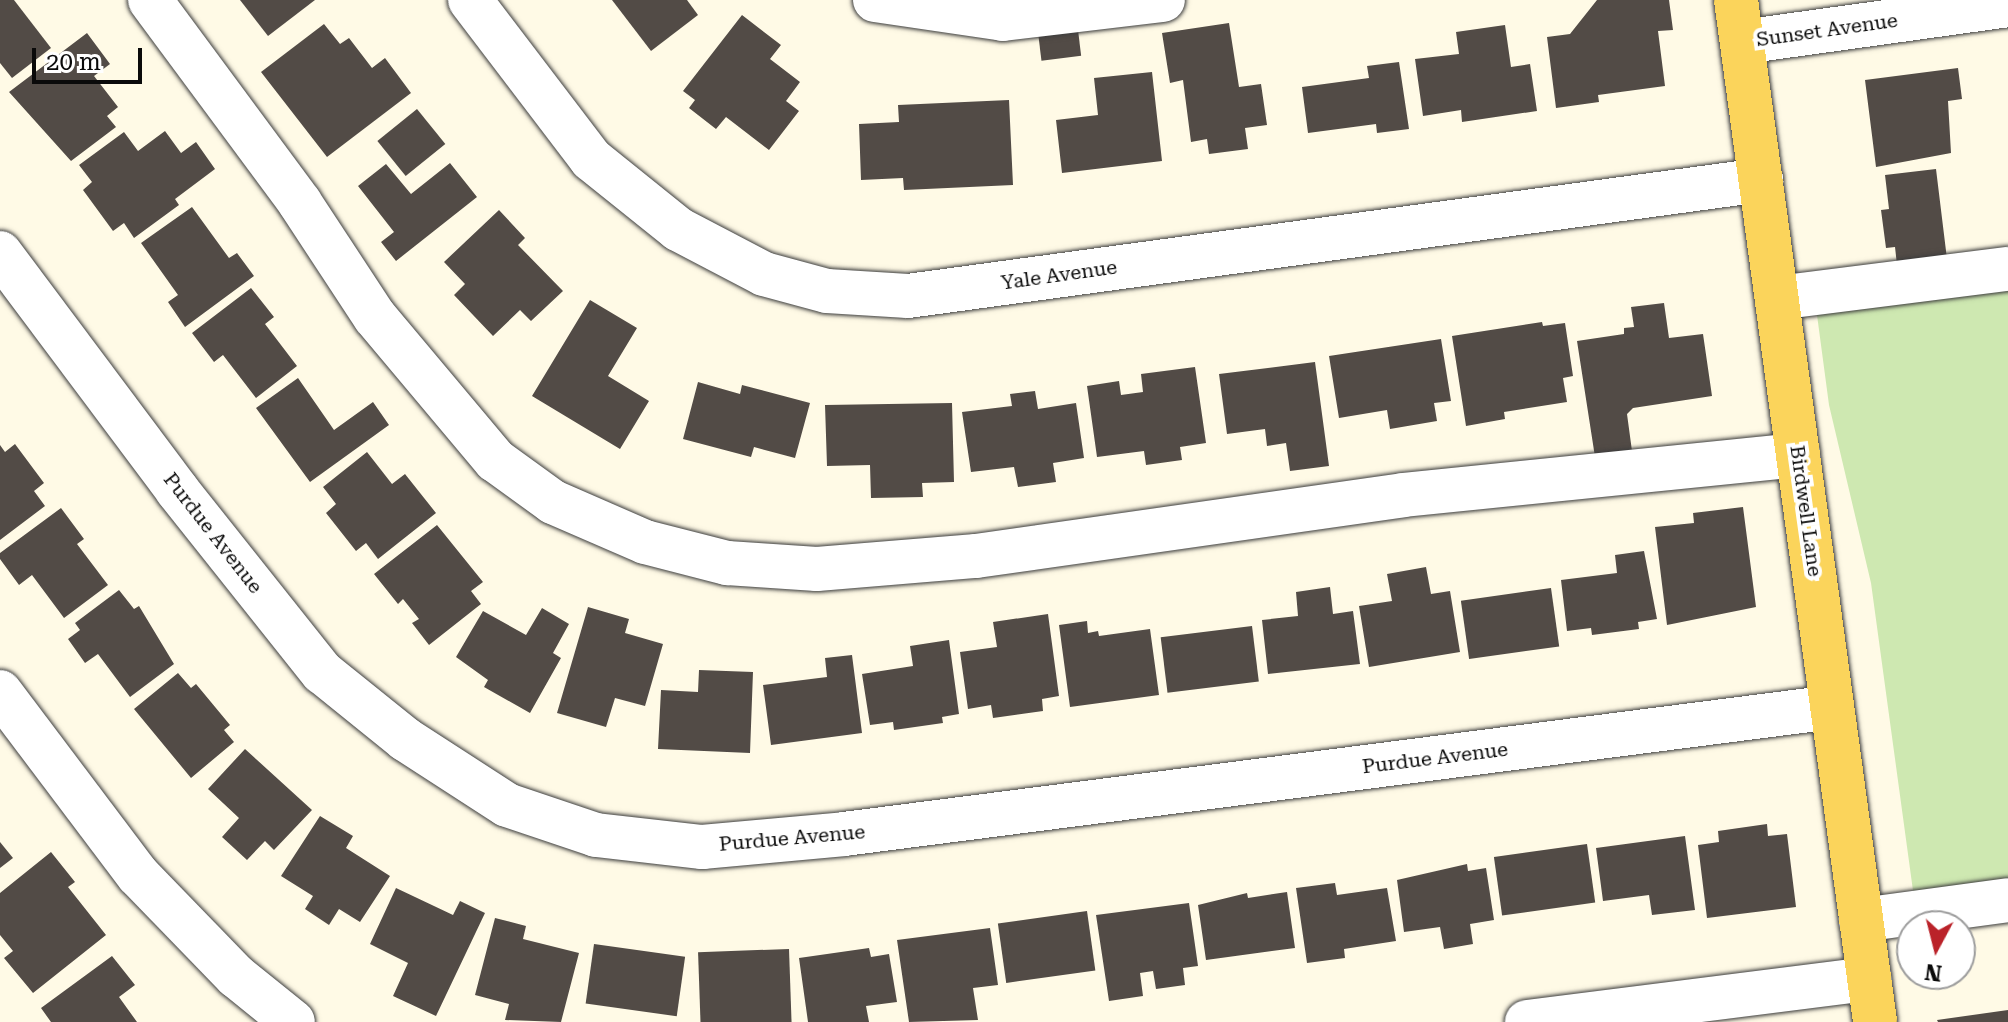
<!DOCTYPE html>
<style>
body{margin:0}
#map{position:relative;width:2008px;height:1022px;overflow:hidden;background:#fffae6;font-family:"Roboto Serif",serif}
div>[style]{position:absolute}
.green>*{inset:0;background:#cee8b1}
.building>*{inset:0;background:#524b46;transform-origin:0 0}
.roads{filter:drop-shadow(0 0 2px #3d3d3d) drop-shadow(0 0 2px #3d3d3d)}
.minor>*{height:44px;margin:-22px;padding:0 22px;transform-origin:22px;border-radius:22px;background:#fff}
.major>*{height:44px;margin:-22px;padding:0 22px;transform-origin:22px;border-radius:22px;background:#fbd45b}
span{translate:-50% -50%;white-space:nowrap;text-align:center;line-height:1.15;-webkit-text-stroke:8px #fff;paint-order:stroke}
.street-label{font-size:20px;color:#0a0a0a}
.north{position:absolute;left:1896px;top:910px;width:80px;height:80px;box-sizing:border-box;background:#fff;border:2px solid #9d9d9d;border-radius:50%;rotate:187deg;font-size:22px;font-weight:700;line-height:32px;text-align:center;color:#0a0a0a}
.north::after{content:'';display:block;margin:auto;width:28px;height:36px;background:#ba2229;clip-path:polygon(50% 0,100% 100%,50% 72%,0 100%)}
.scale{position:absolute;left:32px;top:48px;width:110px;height:36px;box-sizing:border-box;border:4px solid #0a0a0a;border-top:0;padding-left:10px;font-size:24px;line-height:28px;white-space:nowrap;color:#0a0a0a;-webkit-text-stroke:6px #fff;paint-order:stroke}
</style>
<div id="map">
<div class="green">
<div style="clip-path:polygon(2008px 274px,2008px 886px,1914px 898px,1871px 583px,1829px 405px,1815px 300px)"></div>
</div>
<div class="building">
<div style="clip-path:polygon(0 0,14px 0,51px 48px,12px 78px,0 63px)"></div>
<div style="clip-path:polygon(240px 0,315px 0,268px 36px)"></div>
<div style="clip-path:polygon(612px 0,687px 0,698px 15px,651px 51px)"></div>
<div style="clip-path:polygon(1597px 0,1669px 0,1673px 30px,1658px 31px,1665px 86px,1598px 95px,1599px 102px,1556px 108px,1547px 37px,1570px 34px)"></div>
<div style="clip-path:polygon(742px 15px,781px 45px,770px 59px,800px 82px,786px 101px,799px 111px,769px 150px,726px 117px,716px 129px,689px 108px,695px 100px,683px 91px)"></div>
<div style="clip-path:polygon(1229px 23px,1239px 87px,1261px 84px,1267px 125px,1245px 128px,1248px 149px,1209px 154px,1207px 139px,1191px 142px,1183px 80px,1170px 83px,1162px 33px)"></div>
<div style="clip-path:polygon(324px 24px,340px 44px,349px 38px,372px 68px,385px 58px,411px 93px,327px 157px,261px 72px)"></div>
<div style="clip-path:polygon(1505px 25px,1511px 67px,1530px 64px,1537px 111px,1462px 122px,1461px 110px,1423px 116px,1415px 59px,1459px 54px,1456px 32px)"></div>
<div style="left:1078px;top:30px;width:26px;height:40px;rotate:83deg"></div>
<div style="clip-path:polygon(87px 33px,110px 64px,94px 76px,118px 107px,107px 116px,116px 127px,71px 161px,9px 92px)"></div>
<div style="clip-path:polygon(1399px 62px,1409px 129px,1377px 133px,1376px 124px,1308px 133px,1302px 87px,1369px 78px,1367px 66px)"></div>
<div style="clip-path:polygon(1958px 68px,1962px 99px,1948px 101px,1951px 153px,1876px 167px,1865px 80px)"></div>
<div style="clip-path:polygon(1152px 72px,1162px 161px,1062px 173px,1056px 120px,1098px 115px,1094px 78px)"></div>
<div style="clip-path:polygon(1009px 100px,1013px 185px,904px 190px,903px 178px,861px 180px,859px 124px,899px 122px,898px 105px)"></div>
<div style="left:417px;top:109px;width:45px;height:51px;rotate:51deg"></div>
<div style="clip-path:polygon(165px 131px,181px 153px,196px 142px,215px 169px,175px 199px,179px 205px,134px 238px,124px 223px,113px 231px,83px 190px,92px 182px,79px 165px,124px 132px,138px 151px)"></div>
<div style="clip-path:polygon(450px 163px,477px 197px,396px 261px,381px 242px,394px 232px,358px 186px,386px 164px,411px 194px)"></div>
<div style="clip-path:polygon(1936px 169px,1947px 259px,1897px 265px,1895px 247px,1886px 248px,1881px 210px,1889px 209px,1885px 175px)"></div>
<div style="clip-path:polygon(192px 207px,229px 258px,237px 253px,254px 276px,185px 327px,168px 302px,178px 295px,141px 243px)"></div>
<div style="clip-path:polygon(499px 210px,525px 238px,518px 245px,563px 291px,531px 321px,520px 310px,493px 336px,454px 295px,465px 284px,444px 262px)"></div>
<div style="clip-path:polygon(251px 288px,274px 317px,265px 324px,297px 366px,256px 398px,223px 355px,214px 362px,192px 333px)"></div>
<div style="clip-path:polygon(590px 300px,637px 328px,608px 376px,649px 401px,620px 449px,532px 396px)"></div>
<div style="clip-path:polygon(1664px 303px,1669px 338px,1703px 334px,1712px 396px,1633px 408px,1627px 414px,1632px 451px,1595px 457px,1577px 341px,1624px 334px,1624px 328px,1634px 327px,1631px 307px)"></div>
<div style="clip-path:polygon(1542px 322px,1543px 326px,1565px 323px,1573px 376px,1563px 378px,1567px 402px,1504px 412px,1505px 419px,1466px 426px,1452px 336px)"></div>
<div style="clip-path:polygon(1441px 339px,1451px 401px,1434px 403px,1437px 421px,1390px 429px,1387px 410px,1339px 418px,1329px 356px)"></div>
<div style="clip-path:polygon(1315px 362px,1329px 466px,1290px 471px,1286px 443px,1267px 446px,1265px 429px,1227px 434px,1219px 374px)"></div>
<div style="clip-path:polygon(1195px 367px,1206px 443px,1180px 447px,1182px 460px,1146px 465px,1144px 451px,1097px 457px,1087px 386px,1119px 381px,1121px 395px,1143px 392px,1141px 374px)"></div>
<div style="clip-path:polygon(298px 378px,334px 430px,373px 402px,389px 425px,310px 482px,256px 408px)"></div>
<div style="clip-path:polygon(698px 382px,740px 394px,742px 385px,810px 403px,795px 458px,754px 447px,751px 457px,683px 439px)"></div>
<div style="clip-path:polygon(1035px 391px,1038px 409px,1076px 403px,1084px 458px,1053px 463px,1056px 482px,1018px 487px,1014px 467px,971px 472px,962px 412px,1012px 406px,1010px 394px)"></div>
<div style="clip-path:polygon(952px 403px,954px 482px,922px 483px,923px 497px,871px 498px,870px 465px,827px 466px,825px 405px)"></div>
<div style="clip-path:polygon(15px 444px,44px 483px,34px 491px,45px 506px,0 540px,0 445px,5px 452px)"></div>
<div style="clip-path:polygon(367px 452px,392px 484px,405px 474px,436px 513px,378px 559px,366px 543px,356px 551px,326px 513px,336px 504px,323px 487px)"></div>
<div style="clip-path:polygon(1743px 507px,1756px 607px,1667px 625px,1655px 527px,1694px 523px,1693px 513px)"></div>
<div style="clip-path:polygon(61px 508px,84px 539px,77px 544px,108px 585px,64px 618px,32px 575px,19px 585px,0 559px,0 553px)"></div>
<div style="clip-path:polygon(437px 525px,483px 582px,471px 591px,481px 604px,429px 645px,412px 623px,419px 619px,403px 599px,398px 604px,374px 574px)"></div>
<div style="clip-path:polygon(1644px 551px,1657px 619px,1638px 622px,1639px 629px,1592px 635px,1591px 628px,1567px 631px,1561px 580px,1617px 573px,1615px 555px)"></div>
<div style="clip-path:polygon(1426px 567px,1431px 594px,1450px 591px,1460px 652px,1369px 667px,1359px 606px,1392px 601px,1387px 574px)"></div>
<div style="clip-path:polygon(1330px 587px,1333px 614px,1353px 611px,1360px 664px,1268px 674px,1262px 620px,1298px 616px,1296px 592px)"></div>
<div style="left:1551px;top:588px;width:59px;height:91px;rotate:82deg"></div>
<div style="clip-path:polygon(119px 590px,134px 609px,139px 606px,174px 664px,130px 697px,98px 654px,85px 663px,68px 639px,80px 630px,75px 623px)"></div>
<div style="clip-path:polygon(588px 607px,629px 619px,625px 633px,663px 644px,645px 706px,615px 698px,606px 727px,557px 713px)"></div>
<div style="clip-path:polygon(542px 608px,569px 624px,553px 653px,561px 658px,530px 713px,484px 687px,488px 680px,456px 657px,483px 611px,526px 635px)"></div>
<div style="clip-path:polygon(1048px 614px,1059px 696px,1042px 699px,1043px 711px,993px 718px,991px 705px,968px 709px,960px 652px,997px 647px,993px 622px)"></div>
<div style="clip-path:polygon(1087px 621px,1088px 633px,1098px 631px,1099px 636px,1150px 629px,1159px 695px,1070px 707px,1059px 625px)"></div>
<div style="left:1252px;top:626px;width:56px;height:92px;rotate:83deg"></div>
<div style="clip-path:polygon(949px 640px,959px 714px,942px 717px,943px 723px,894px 730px,893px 722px,870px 725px,862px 674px,913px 666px,910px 646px)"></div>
<div style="clip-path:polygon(852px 655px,862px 733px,771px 745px,763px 685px,827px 677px,825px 658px)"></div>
<div style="clip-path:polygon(699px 670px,753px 672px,750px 753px,658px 749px,661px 690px,698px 692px)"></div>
<div style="clip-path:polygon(178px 673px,191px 688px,196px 684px,230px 725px,224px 730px,234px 742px,191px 778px,134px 709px)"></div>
<div style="clip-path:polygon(245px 749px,312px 810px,274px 850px,265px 841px,247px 860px,222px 837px,239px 818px,208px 789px)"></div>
<div style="clip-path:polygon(320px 816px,353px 836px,346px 848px,390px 876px,360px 922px,339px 909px,329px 925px,305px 909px,313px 896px,281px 876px)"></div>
<div style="clip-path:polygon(1767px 824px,1768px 836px,1787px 834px,1796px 907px,1707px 918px,1698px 845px,1719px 842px,1718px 831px)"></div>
<div style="clip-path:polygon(1685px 836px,1695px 910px,1652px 915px,1649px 895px,1603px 901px,1596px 848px)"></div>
<div style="clip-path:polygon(0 842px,13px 858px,0 868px)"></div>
<div style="left:1587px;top:844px;width:59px;height:94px;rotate:82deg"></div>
<div style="clip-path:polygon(51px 852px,75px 882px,68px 887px,106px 935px,33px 993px,4px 958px,13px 951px,0 935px,0 893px)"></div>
<div style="clip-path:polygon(1467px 864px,1468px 871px,1486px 868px,1494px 920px,1470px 924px,1473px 944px,1444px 949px,1440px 927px,1404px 932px,1397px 880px)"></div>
<div style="clip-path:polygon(1335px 883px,1337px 895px,1387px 888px,1396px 941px,1344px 949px,1345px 958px,1307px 963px,1296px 888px)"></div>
<div style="clip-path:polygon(396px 888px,453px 915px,460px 901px,485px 913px,436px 1016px,393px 996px,408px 963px,370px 944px)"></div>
<div style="clip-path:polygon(1287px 892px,1295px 948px,1206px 960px,1198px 905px,1247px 893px,1248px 898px)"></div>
<div style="clip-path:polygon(1189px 903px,1198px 966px,1183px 968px,1185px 985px,1156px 989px,1153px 971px,1140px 973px,1143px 996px,1109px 1001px,1096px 915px)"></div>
<div style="left:1087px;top:911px;width:60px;height:90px;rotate:82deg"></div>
<div style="clip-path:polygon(495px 918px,526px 926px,523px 939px,579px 953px,561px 1022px,505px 1020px,509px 1004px,475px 995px)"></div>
<div style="clip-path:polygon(990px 928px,998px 985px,973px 988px,978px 1020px,909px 1022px,897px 940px)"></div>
<div style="left:594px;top:944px;width:92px;height:60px;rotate:8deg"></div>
<div style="clip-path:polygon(869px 948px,871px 957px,889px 954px,897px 1002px,866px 1006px,869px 1022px,808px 1022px,799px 958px)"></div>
<div style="left:789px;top:949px;width:73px;height:91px;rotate:88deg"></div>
<div style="clip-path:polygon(112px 956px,135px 985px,119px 997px,137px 1022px,51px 1022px,41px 1008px)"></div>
<div style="clip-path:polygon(2008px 1010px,2008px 1022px,1938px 1022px,1937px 1020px)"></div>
</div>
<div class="roads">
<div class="minor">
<div style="left:150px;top:0;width:252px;rotate:53.5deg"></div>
<div style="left:300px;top:203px;width:136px;rotate:56.7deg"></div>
<div style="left:375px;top:317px;width:187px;rotate:50deg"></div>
<div style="left:495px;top:460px;width:72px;rotate:35.9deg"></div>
<div style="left:553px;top:502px;width:100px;rotate:23.5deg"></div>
<div style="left:645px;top:542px;width:85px;rotate:14.4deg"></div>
<div style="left:727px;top:563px;width:90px;rotate:3.8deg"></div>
<div style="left:817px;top:569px;width:160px;rotate:-4.7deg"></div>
<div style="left:976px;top:556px;width:432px;rotate:-8.1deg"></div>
<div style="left:1404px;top:495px;width:396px;rotate:-5.8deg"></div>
<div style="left:470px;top:0;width:200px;rotate:52.7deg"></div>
<div style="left:591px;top:159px;width:112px;rotate:38.8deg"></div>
<div style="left:678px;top:229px;width:97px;rotate:27.6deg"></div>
<div style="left:764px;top:274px;width:65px;rotate:15.1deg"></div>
<div style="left:827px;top:291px;width:81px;rotate:3.5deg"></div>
<div style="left:908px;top:296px;width:861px;rotate:-7.74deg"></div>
<div style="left:875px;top:0;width:129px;rotate:8.4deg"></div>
<div style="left:1003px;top:19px;width:161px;rotate:-6.8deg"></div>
<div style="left:1742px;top:42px;width:269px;rotate:-7.9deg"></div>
<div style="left:0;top:253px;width:296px;rotate:53.2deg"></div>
<div style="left:177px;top:490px;width:233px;rotate:51.5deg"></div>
<div style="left:322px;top:672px;width:107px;rotate:38.9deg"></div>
<div style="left:405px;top:739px;width:121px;rotate:32.9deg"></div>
<div style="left:507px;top:805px;width:94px;rotate:18.6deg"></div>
<div style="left:596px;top:835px;width:107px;rotate:6.5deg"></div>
<div style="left:702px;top:847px;width:143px;rotate:-5.2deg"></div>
<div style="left:844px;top:834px;width:996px;rotate:-7.32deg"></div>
<div style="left:1777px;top:298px;width:233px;rotate:-7.2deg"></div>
<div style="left:0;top:692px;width:229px;rotate:53deg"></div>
<div style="left:138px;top:875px;width:141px;rotate:45.9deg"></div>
<div style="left:236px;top:976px;width:73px;rotate:38.9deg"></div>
<div style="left:1861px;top:920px;width:148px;rotate:-7.7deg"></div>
<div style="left:1527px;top:1022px;width:345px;rotate:-7.2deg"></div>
</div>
<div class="major">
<div style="left:1736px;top:0;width:1031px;rotate:82.25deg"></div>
</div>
</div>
<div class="street-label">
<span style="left:1827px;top:30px;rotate:-8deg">Sunset Avenue</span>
<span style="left:1059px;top:275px;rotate:-8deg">Yale Avenue</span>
<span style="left:1806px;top:511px;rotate:82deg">Birdwell Lane</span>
<span style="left:213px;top:533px;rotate:52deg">Purdue Avenue</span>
<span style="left:1435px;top:758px;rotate:-7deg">Purdue Avenue</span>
<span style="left:792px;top:838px;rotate:-5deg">Purdue Avenue</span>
</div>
<div class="north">N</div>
<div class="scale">20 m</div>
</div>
